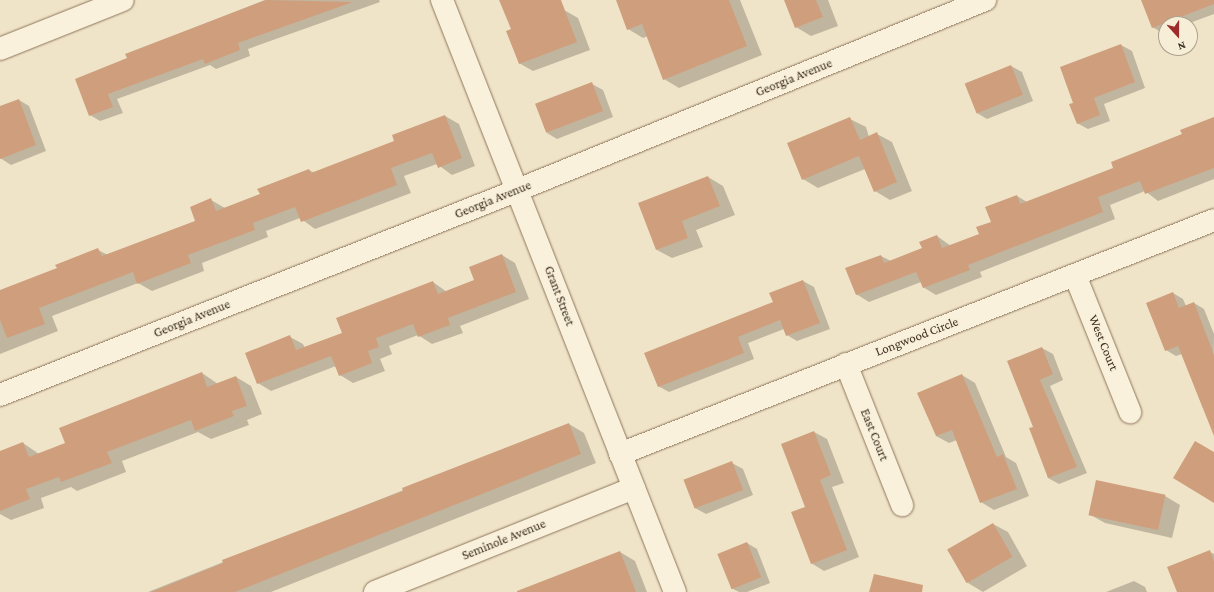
<!DOCTYPE html>
<style>
body{margin:0}
#map{position:relative;width:1214px;height:592px;overflow:hidden;background:#f0e4c8;font-family:"Crimson Pro",serif}
div>[style]{position:absolute}
.shadow>*{inset:0;background:#0003}
.building>*{inset:0;background:#cf9f7d;transform-origin:0 0}
.roads{filter:drop-shadow(0 0 1px #8d765c) drop-shadow(0 0 1px #8d765c)}
.minor>*{height:22px;margin:-11px;padding:0 11px;transform-origin:11px;border-radius:11px;background:#faf1dc}
span{translate:-50% -50%;white-space:nowrap;text-align:center;line-height:1.15;-webkit-text-stroke:3px #f7eed8;paint-order:stroke}
.street-label{font-size:13px;color:#3d2e20}
.north{position:absolute;left:1158px;top:16px;width:40px;height:40px;box-sizing:border-box;background:#f7eed8;border:1px solid #ada18e;border-radius:50%;rotate:159deg;font-size:11px;font-weight:700;line-height:16px;text-align:center;color:#3d2e20}
.north::after{content:'';display:block;margin:auto;width:14px;height:18px;background:#9e2a2b;clip-path:polygon(50% 0,100% 100%,50% 72%,0 100%)}
</style>
<div id="map">
<div class="shadow">
<div style="clip-path:polygon(265px 0,379px 0,380px 2px,248px 49px,250px 56px,216px 69px,210px 65px,117px 99px,123px 113px,100px 121px,90px 115px,128px 59px,127px 54px)"></div>
<div style="clip-path:polygon(500px 0,538px 0,564px 10px,578px 18px,590px 50px,533px 71px,519px 63px,512px 30px)"></div>
<div style="clip-path:polygon(617px 0,740px 0,762px 55px,679px 88px,664px 79px,648px 36px,643px 38px,628px 29px)"></div>
<div style="clip-path:polygon(785px 0,828px 0,838px 26px,811px 36px,796px 27px)"></div>
<div style="clip-path:polygon(1142px 0,1214px 0,1214px 14px,1187px 24px,1166px 24px,1166px 32px,1163px 33px,1152px 27px)"></div>
<div style="clip-path:polygon(1121px 45px,1132px 51px,1145px 88px,1104px 104px,1110px 121px,1088px 129px,1077px 123px,1074px 103px)"></div>
<div style="clip-path:polygon(1011px 66px,1022px 72px,1033px 101px,987px 119px,977px 113px,966px 83px)"></div>
<div style="clip-path:polygon(592px 84px,603px 90px,613px 117px,557px 139px,547px 133px)"></div>
<div style="clip-path:polygon(19px 100px,29px 106px,46px 151px,11px 165px,0 158px,0 108px)"></div>
<div style="clip-path:polygon(445px 116px,459px 124px,475px 166px,452px 175px,437px 164px,404px 176px,411px 193px,315px 229px,300px 218px,266px 231px,268px 237px,202px 263px,204px 271px,152px 291px,138px 283px,52px 316px,58px 331px,0 354px,0 291px,58px 269px,98px 250px,108px 255px,196px 221px,211px 200px,225px 208px,261px 194px,309px 170px,315px 173px,395px 142px)"></div>
<div style="clip-path:polygon(1214px 118px,1214px 179px,1158px 201px,1145px 191px,1110px 205px,1115px 219px,980px 272px,982px 277px,936px 295px,923px 287px,921px 282px,869px 302px,856px 294px,881px 256px,891px 261px,923px 249px,937px 236px,951px 246px,980px 235px,1017px 196px,1027px 202px,1115px 169px)"></div>
<div style="clip-path:polygon(850px 119px,866px 127px,869px 137px,877px 134px,892px 142px,912px 191px,890px 200px,875px 191px,865px 169px,818px 188px,803px 179px)"></div>
<div style="clip-path:polygon(708px 177px,723px 186px,735px 215px,696px 230px,703px 247px,672px 258px,657px 250px)"></div>
<div style="clip-path:polygon(502px 255px,515px 263px,529px 299px,460px 326px,463px 333px,432px 344px,418px 335px,389px 346px,392px 354px,380px 359px,385px 371px,353px 383px,340px 375px,336px 366px,271px 391px,258px 383px,290px 337px,303px 344px,305px 348px,343px 333px,433px 282px,447px 292px,475px 281px)"></div>
<div style="clip-path:polygon(803px 281px,814px 287px,830px 329px,797px 341px,787px 335px,784px 329px,748px 343px,754px 359px,669px 392px,658px 386px)"></div>
<div style="clip-path:polygon(1173px 293px,1183px 299px,1186px 306px,1194px 303px,1204px 309px,1214px 334px,1213px 414px,1203px 408px,1182px 354px,1176px 356px,1166px 350px)"></div>
<div style="clip-path:polygon(1042px 348px,1053px 354px,1063px 380px,1050px 386px,1087px 473px,1059px 484px,1048px 478px,1034px 427px,1008px 361px)"></div>
<div style="clip-path:polygon(202px 373px,218px 384px,236px 377px,251px 386px,262px 414px,247px 420px,249px 425px,211px 439px,198px 432px,122px 461px,126px 472px,77px 491px,71px 487px,41px 498px,44px 508px,11px 520px,0 514px,0 452px,23px 443px,39px 454px,66px 444px)"></div>
<div style="clip-path:polygon(962px 375px,975px 383px,1006px 457px,1016px 463px,1029px 496px,994px 510px,981px 502px,957px 440px,949px 443px,936px 436px)"></div>
<div style="clip-path:polygon(569px 424px,584px 433px,596px 463px,271px 592px,148px 592px)"></div>
<div style="clip-path:polygon(814px 432px,827px 439px,844px 483px,832px 487px,859px 557px,824px 571px,811px 563px,806px 508px)"></div>
<div style="clip-path:polygon(732px 463px,743px 469px,753px 495px,706px 514px,695px 508px,685px 481px)"></div>
<div style="clip-path:polygon(1097px 481px,1165px 496px,1180px 505px,1172px 538px,1105px 523px,1089px 514px)"></div>
<div style="clip-path:polygon(993px 524px,1008px 532px,1027px 566px,983px 592px,968px 583px)"></div>
<div style="clip-path:polygon(747px 543px,757px 549px,770px 583px,747px 592px,739px 592px,731px 588px)"></div>
<div style="clip-path:polygon(620px 552px,635px 561px,647px 592px,519px 592px)"></div>
<div style="clip-path:polygon(1210px 552px,1214px 554px,1214px 592px,1178px 592px)"></div>
<div style="clip-path:polygon(1134px 581px,1145px 587px,1147px 592px,1106px 592px)"></div>
</div>
<div class="building">
<div style="clip-path:polygon(266px 0,353px 2px,238px 43px,240px 50px,205px 64px,203px 59px,108px 94px,113px 107px,89px 116px,75px 79px,127px 58px,125px 54px)"></div>
<div style="clip-path:polygon(499px 0,561px 0,577px 42px,519px 64px,506px 31px,511px 29px)"></div>
<div style="clip-path:polygon(616px 0,729px 0,747px 46px,663px 80px,642px 24px,627px 30px)"></div>
<div style="clip-path:polygon(784px 0,816px 0,823px 17px,795px 28px)"></div>
<div style="clip-path:polygon(1141px 0,1214px 0,1214px 4px,1152px 28px)"></div>
<div style="clip-path:polygon(1121px 44px,1135px 82px,1094px 98px,1100px 115px,1077px 124px,1069px 104px,1073px 103px,1060px 67px)"></div>
<div style="left:1011px;top:65px;width:32px;height:50px;rotate:68deg"></div>
<div style="left:592px;top:82px;width:31px;height:61px;rotate:69deg"></div>
<div style="clip-path:polygon(19px 99px,36px 145px,0 159px,0 106px)"></div>
<div style="clip-path:polygon(445px 115px,462px 158px,438px 168px,432px 153px,391px 168px,397px 185px,301px 222px,295px 207px,253px 223px,255px 230px,188px 255px,191px 263px,137px 284px,133px 272px,39px 308px,45px 324px,7px 338px,0 320px,0 290px,57px 268px,55px 265px,98px 248px,102px 256px,195px 221px,190px 207px,211px 198px,216px 211px,260px 194px,257px 189px,309px 169px,311px 173px,394px 141px,392px 135px)"></div>
<div style="clip-path:polygon(850px 117px,860px 140px,877px 132px,897px 182px,874px 192px,859px 156px,802px 180px,787px 143px)"></div>
<div style="clip-path:polygon(1214px 117px,1214px 168px,1145px 194px,1140px 181px,1098px 197px,1103px 212px,968px 265px,970px 270px,923px 288px,916px 272px,856px 295px,845px 268px,881px 255px,884px 263px,922px 248px,919px 242px,937px 235px,942px 248px,979px 234px,976px 227px,991px 222px,985px 207px,1017px 195px,1020px 204px,1113px 168px,1111px 162px,1182px 134px,1180px 130px)"></div>
<div style="clip-path:polygon(708px 176px,720px 206px,682px 221px,688px 238px,656px 250px,638px 203px)"></div>
<div style="clip-path:polygon(502px 254px,516px 292px,448px 318px,450px 325px,418px 337px,413px 324px,376px 338px,379px 347px,368px 351px,372px 363px,339px 376px,331px 356px,257px 384px,245px 353px,290px 335px,296px 350px,342px 333px,336px 318px,433px 281px,438px 294px,474px 280px,469px 267px)"></div>
<div style="clip-path:polygon(803px 280px,820px 323px,786px 336px,780px 320px,738px 337px,744px 353px,658px 387px,644px 353px,773px 302px,769px 293px)"></div>
<div style="clip-path:polygon(1173px 292px,1179px 308px,1194px 302px,1214px 355px,1214px 436px,1178px 346px,1165px 351px,1146px 303px)"></div>
<div style="clip-path:polygon(1042px 347px,1053px 374px,1040px 380px,1077px 467px,1048px 478px,1029px 428px,1033px 427px,1007px 361px)"></div>
<div style="clip-path:polygon(202px 372px,207px 387px,236px 376px,247px 406px,232px 411px,234px 416px,195px 431px,191px 420px,107px 452px,112px 463px,61px 482px,59px 477px,26px 489px,30px 499px,0 511px,0 451px,23px 442px,29px 457px,65px 443px,59px 428px)"></div>
<div style="clip-path:polygon(962px 374px,997px 457px,1003px 454px,1017px 489px,980px 503px,952px 430px,936px 436px,917px 393px)"></div>
<div style="clip-path:polygon(569px 423px,581px 454px,492px 490px,235px 592px,151px 592px,223px 563px,222px 560px,403px 491px,402px 488px)"></div>
<div style="clip-path:polygon(814px 431px,831px 475px,820px 480px,847px 550px,811px 564px,791px 512px,805px 507px,781px 444px)"></div>
<div style="clip-path:polygon(1195px 441px,1214px 452px,1214px 503px,1173px 478px)"></div>
<div style="left:732px;top:461px;width:31px;height:52px;rotate:69deg"></div>
<div style="left:1096px;top:480px;width:71px;height:36px;rotate:12deg"></div>
<div style="left:993px;top:523px;width:39px;height:53px;rotate:60deg"></div>
<div style="left:747px;top:542px;width:38px;height:32px;rotate:68deg"></div>
<div style="clip-path:polygon(1210px 550px,1214px 562px,1214px 592px,1177px 592px,1167px 567px)"></div>
<div style="clip-path:polygon(620px 551px,636px 592px,517px 592px,517px 591px)"></div>
<div style="clip-path:polygon(874px 574px,923px 585px,922px 592px,869px 592px)"></div>
</div>
<div class="roads">
<div class="minor">
<div style="left:442px;top:0;width:636px;rotate:68.52deg"></div>
<div style="left:0;top:49px;width:132px;rotate:-21.7deg"></div>
<div style="left:1075px;top:275px;width:148px;rotate:68.1deg"></div>
<div style="left:846px;top:364px;width:152px;rotate:68.3deg"></div>
<div style="left:0;top:395px;width:536px;rotate:-21.58deg"></div>
<div style="left:498px;top:198px;width:526px;rotate:-22.13deg"></div>
<div style="left:620px;top:454px;width:638px;rotate:-21.5deg"></div>
<div style="left:375px;top:592px;width:279px;rotate:-21.9deg"></div>
</div>
</div>
<div class="street-label">
<span style="left:794px;top:78px;rotate:-22deg">Georgia Avenue</span>
<span style="left:493px;top:200px;rotate:-22deg">Georgia Avenue</span>
<span style="left:559px;top:296px;rotate:69deg">Grant Street</span>
<span style="left:192px;top:319px;rotate:-22deg">Georgia Avenue</span>
<span style="left:917px;top:337px;rotate:-21deg">Longwood Circle</span>
<span style="left:1103px;top:343px;rotate:68deg">West Court</span>
<span style="left:874px;top:435px;rotate:68deg">East Court</span>
<span style="left:504px;top:540px;rotate:-22deg">Seminole Avenue</span>
</div>
<div class="north">N</div>
</div>
